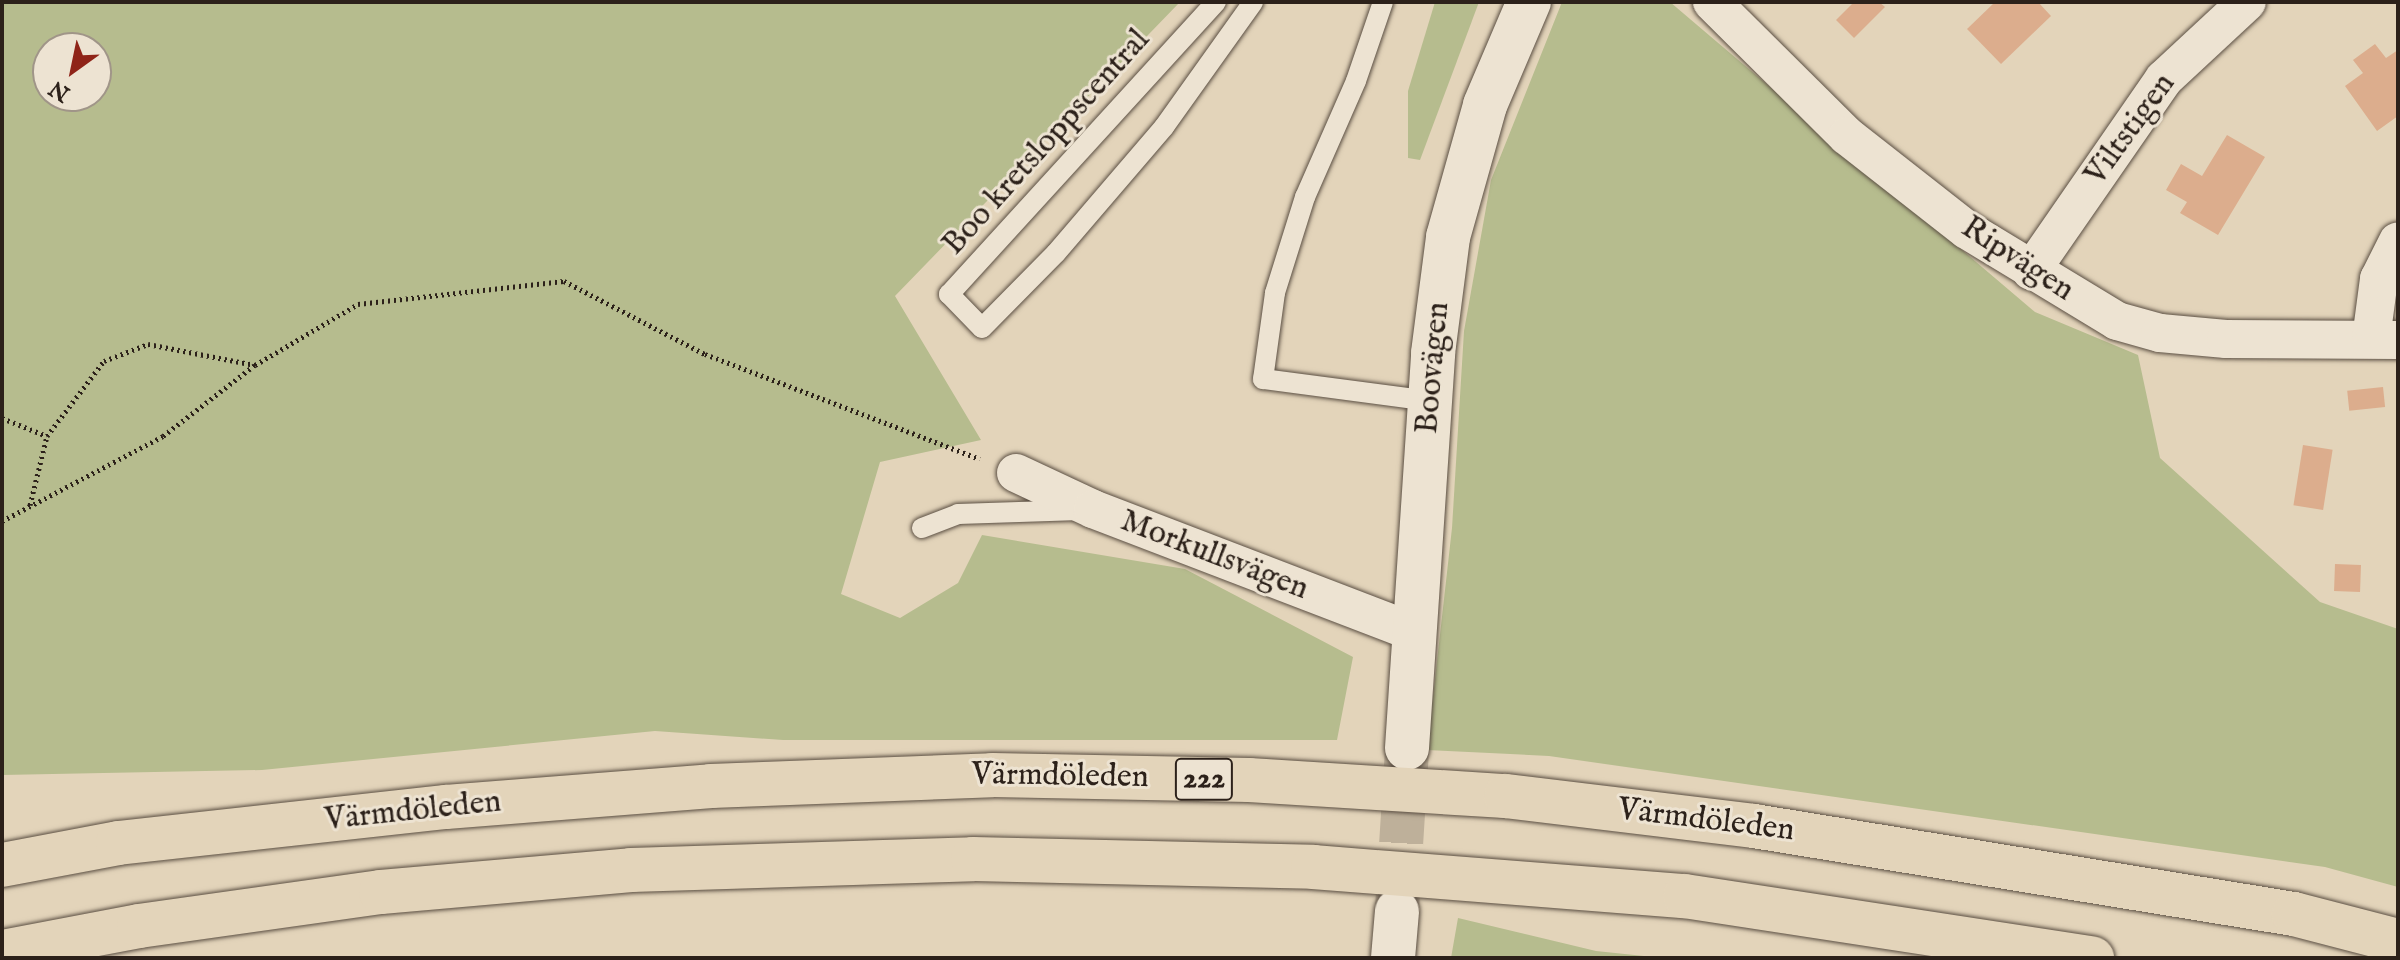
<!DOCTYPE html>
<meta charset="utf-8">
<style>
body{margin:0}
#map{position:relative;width:2400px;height:960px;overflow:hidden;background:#e3d4ba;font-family:"IM FELL English",serif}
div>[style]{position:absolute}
.green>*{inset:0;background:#b6bc8e}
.building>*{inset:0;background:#dcad8d;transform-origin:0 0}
.secondary-tunnel>*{height:44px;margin-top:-22px;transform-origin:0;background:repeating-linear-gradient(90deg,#beb09a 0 44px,transparent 0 66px)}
.path>*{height:5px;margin-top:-2.5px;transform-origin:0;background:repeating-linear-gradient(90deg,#2c211a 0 2px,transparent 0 6px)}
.roads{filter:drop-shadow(0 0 2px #5a4e42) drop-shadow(0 0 2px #5a4e42)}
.lane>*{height:20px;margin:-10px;padding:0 10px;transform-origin:10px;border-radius:10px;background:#ede3d2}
.street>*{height:38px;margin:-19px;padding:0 19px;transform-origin:19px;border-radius:19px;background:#ede3d2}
.secondary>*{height:44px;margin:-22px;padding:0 22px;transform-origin:22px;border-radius:22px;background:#ede3d2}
.highway>*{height:44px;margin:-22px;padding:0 22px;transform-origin:22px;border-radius:22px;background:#e3d4ba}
span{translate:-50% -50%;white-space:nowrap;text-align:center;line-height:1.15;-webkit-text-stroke:6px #ede3d2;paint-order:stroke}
.shield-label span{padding:2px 6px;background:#ede3d2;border:2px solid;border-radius:6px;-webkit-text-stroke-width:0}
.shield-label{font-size:30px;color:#2c211a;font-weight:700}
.street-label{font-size:32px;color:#2c211a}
.frame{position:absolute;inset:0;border:4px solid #2c211a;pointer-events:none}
.north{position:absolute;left:32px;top:32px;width:80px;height:80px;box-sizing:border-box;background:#ede3d2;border:2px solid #a09588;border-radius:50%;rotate:213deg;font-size:22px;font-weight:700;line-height:32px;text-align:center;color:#2c211a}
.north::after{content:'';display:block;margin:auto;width:28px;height:36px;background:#8f2418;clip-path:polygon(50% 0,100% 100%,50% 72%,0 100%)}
</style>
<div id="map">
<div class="green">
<div style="clip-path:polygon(evenodd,2px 2px,1180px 2px,895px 296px,981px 440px,880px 462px,841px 594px,900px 618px,958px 583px,982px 535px,1185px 569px,1353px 657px,1337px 740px,783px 740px,655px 731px,262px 770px,2px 775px,2px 2px,48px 48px,96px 48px,96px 96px,48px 96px,48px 48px)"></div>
<div style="clip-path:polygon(1435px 2px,1479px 2px,1420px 160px,1408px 158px,1408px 91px)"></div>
<div style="clip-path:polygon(1562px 2px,1670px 2px,2035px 312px,2138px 355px,2160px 458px,2320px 602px,2398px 629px,2398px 887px,2325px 867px,1549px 756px,1427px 750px,1452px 528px,1464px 331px,1491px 180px)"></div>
<div style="clip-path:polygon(1458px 918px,1596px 951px,1663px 958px,1451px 958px)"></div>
</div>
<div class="building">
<div style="clip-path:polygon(1854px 2px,1879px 2px,1885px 7px,1854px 38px,1836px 20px)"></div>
<div style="clip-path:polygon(1995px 2px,2038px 2px,2051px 16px,2001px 64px,1967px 29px)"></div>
<div style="clip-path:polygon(2375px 44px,2386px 58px,2398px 50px,2398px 116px,2377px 131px,2345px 86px,2363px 73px,2353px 60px)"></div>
<div style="clip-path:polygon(2227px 135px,2265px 157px,2218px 235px,2180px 213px,2187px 202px,2166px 190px,2181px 164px,2202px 176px)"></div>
<div style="left:2383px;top:387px;width:20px;height:36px;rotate:84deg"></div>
<div style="left:2303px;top:445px;width:30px;height:61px;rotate:9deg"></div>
<div style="left:2335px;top:564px;width:26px;height:27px;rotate:2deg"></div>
</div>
<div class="secondary-tunnel">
<div style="left:1397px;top:909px;width:158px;rotate:-86.4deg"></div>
</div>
<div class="path">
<div style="left:2px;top:418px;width:48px;rotate:21.8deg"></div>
<div style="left:30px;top:505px;width:71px;rotate:-76.2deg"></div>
<div style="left:47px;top:436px;width:94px;rotate:-52.8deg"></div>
<div style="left:104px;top:361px;width:47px;rotate:-21.1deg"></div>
<div style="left:148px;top:344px;width:109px;rotate:11.1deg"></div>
<div style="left:2px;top:521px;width:182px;rotate:-27.8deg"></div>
<div style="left:163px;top:436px;width:116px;rotate:-37.7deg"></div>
<div style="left:255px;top:365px;width:120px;rotate:-30.6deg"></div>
<div style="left:358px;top:304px;width:207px;rotate:-6.4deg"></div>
<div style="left:564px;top:281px;width:159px;rotate:27.4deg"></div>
<div style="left:705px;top:354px;width:294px;rotate:20.9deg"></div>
</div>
<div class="roads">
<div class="lane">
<div style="left:1216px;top:2px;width:396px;rotate:132.4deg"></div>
<div style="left:949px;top:294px;width:47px;rotate:45.9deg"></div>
<div style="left:982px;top:328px;width:105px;rotate:-45.4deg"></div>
<div style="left:1056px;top:253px;width:166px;rotate:-49.4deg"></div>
<div style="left:1164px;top:127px;width:153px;rotate:-54.5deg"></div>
<div style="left:1383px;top:2px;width:83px;rotate:108.9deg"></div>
<div style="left:1356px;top:81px;width:127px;rotate:113.7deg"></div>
<div style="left:1305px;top:197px;width:101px;rotate:107.4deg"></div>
<div style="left:1275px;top:293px;width:87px;rotate:97.9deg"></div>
<div style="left:1263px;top:379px;width:168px;rotate:7.5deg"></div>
<div style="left:922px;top:528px;width:39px;rotate:-21deg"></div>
<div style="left:958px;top:514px;width:122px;rotate:-1.9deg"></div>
</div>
<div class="street">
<div style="left:1712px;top:2px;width:190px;rotate:44.8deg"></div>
<div style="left:1847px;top:136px;width:152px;rotate:38.1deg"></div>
<div style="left:1967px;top:230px;width:175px;rotate:31.2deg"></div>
<div style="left:2117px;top:321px;width:45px;rotate:15.6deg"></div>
<div style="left:2160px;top:333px;width:66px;rotate:5.2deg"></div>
<div style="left:2226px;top:339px;width:172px;rotate:0.3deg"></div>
<div style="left:2031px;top:271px;width:234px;rotate:-55.3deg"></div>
<div style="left:2164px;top:79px;width:113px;rotate:-42.9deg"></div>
<div style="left:2371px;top:339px;width:61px;rotate:-82.4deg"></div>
<div style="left:2379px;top:279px;width:42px;rotate:-63.4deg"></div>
<div style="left:1016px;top:473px;width:85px;rotate:25.1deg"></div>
<div style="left:1093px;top:509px;width:344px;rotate:21deg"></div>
</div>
<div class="secondary">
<div style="left:1407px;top:748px;width:396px;rotate:-86.2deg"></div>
<div style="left:1433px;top:353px;width:117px;rotate:-82.6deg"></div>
<div style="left:1448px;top:237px;width:137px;rotate:-74.3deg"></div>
<div style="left:1485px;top:105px;width:112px;rotate:-66.9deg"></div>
<div style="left:1393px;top:958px;width:47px;rotate:-85.1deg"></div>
</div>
<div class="highway">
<div style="left:2px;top:865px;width:118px;rotate:-10.7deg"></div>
<div style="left:118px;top:843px;width:330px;rotate:-6.3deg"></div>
<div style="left:446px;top:807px;width:266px;rotate:-4.5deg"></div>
<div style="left:711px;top:786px;width:281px;rotate:-2.2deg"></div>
<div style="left:992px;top:775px;width:257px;rotate:1.1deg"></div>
<div style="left:1249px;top:780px;width:257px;rotate:3.6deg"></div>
<div style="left:1506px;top:796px;width:250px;rotate:6.9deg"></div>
<div style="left:1754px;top:826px;width:547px;rotate:9.26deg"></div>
<div style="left:2294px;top:914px;width:107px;rotate:14.6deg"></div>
<div style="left:2px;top:952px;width:139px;rotate:-10.7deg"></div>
<div style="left:139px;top:926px;width:244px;rotate:-8deg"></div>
<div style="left:381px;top:892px;width:251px;rotate:-5deg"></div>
<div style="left:631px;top:870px;width:342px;rotate:-1.8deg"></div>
<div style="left:973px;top:859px;width:340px;rotate:1.3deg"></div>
<div style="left:1313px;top:867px;width:373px;rotate:4.5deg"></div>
<div style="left:1685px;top:896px;width:412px;rotate:8.7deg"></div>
</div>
</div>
<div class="shield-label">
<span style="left:1204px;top:779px">222</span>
</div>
<div class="street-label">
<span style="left:2131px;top:130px;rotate:-54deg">Viltstigen</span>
<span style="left:1047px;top:143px;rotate:-48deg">Boo kretsloppscentral</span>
<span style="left:2017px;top:260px;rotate:33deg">Ripvägen</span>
<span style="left:1434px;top:368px;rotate:-85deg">Boovägen</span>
<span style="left:1214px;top:556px;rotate:21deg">Morkullsvägen</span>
<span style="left:1060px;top:777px;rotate:1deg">Värmdöleden</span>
<span style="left:413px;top:812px;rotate:-6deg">Värmdöleden</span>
<span style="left:1706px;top:821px;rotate:7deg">Värmdöleden</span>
</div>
<div class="frame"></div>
<div class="north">N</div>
</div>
